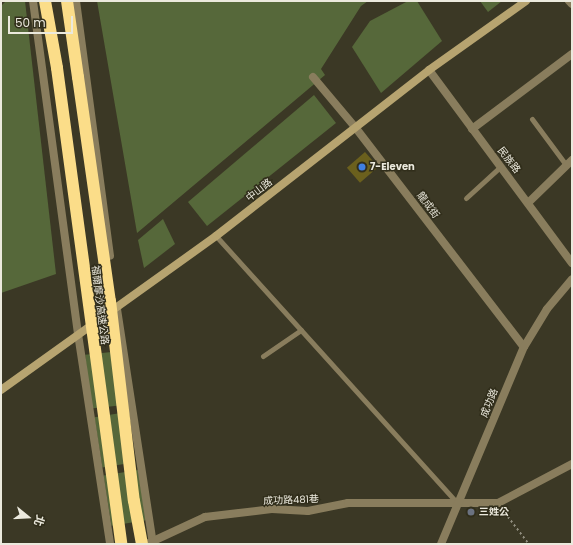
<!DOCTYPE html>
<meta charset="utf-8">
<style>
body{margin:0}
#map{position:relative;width:573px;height:545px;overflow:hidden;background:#3b3825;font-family:Poppins,"Noto Sans TC",sans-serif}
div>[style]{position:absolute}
.green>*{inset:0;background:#56683a;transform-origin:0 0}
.building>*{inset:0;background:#6b601d;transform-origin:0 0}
.path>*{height:1.5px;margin-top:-0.75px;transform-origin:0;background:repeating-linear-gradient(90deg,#908d7e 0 2px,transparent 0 5px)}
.service>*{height:5px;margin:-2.5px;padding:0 2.5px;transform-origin:2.5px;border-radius:2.5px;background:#897d5d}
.minor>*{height:8px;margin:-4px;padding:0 4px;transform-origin:4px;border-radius:4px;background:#897d5d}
.tertiary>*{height:8px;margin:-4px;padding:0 4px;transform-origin:4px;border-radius:4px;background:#897d5d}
.secondary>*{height:8px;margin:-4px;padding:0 4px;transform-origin:4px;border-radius:4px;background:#b7a470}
.motorway>*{height:12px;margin:-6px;padding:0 6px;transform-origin:6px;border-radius:6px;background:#fbdd89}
.motorway-bridge>*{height:12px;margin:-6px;padding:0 6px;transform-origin:6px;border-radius:6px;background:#fbdd89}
.dots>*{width:11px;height:11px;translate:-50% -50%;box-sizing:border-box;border:2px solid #312e1b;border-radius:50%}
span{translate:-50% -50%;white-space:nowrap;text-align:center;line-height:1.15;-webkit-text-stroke:3px #312e1b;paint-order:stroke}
.street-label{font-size:10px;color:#ebe9dd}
.poi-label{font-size:10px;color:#ebe9dd;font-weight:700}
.left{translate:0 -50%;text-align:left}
.frame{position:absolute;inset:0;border:2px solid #ebe9dd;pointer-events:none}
.north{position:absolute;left:8px;top:497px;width:40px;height:40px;-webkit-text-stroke:3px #312e1b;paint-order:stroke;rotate:108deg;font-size:11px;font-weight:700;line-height:16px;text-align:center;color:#ebe9dd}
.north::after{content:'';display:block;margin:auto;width:14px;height:18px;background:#ebe9dd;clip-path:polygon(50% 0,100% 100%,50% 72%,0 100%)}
.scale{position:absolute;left:8px;top:16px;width:65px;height:18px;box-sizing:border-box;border:2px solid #ebe9dd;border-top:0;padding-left:5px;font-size:12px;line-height:14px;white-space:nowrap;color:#ebe9dd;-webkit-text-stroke:3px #312e1b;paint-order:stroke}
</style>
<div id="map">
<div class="green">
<div style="clip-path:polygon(6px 1px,25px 1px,56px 274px,1px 293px,1px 6px)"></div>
<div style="clip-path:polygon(97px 1px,368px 1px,361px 6px,321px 69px,325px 75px,137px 233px)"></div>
<div style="clip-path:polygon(408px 1px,417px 1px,442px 41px,381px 93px,352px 47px,370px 21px)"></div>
<div style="clip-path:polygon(480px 1px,502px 1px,488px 12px)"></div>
<div style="clip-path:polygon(314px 95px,336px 123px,207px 226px,188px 202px)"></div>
<div style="clip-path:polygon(163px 219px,175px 244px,144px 268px,138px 240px)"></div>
<div style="left:121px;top:351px;width:54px;height:36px;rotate:84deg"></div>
<div style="left:127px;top:412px;width:51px;height:33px;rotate:81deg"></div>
<div style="left:138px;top:470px;width:51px;height:35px;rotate:81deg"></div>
</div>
<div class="building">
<div style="left:365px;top:152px;width:20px;height:24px;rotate:49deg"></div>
</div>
<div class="path">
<div style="left:502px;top:509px;width:44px;rotate:52.4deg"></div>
</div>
<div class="service">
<div style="left:532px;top:119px;width:57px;rotate:53.5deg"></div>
<div style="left:466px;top:198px;width:47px;rotate:-42.4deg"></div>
<div style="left:216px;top:236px;width:361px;rotate:47.9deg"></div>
<div style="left:263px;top:356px;width:46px;rotate:-34.4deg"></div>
</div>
<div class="minor">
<div style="left:33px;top:1px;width:336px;rotate:82.3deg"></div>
<div style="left:78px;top:334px;width:212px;rotate:81.3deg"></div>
<div style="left:76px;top:1px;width:257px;rotate:82.4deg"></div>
<div style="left:569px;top:1px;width:4px;rotate:45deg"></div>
<div style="left:429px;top:70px;width:240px;rotate:53.5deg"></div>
<div style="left:313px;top:77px;width:65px;rotate:50deg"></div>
<div style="left:355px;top:127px;width:277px;rotate:52.5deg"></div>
<div style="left:472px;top:129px;width:125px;rotate:-36.9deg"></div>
<div style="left:529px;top:202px;width:60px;rotate:-44.3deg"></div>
<div style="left:117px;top:309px;width:238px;rotate:81.3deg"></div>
<div style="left:149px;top:543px;width:62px;rotate:-24.9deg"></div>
<div style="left:205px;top:517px;width:67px;rotate:-6.8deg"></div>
<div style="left:272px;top:509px;width:36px;rotate:3deg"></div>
<div style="left:308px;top:511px;width:41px;rotate:-11.3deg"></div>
<div style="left:348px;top:503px;width:150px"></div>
<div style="left:498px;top:503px;width:84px;rotate:-27.8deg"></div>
</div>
<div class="tertiary">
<div style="left:441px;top:544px;width:214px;rotate:-67.2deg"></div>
<div style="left:524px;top:347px;width:44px;rotate:-58.8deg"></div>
<div style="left:547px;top:309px;width:39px;rotate:-50deg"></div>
</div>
<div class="secondary">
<div style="left:1px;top:390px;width:264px;rotate:-35.6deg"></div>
<div style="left:216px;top:236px;width:270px;rotate:-37.9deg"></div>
<div style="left:429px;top:70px;width:119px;rotate:-35.4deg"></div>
</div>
<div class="motorway">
<div style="left:45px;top:1px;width:68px;rotate:79.8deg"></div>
<div style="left:67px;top:1px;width:77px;rotate:81.8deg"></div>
</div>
<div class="motorway-bridge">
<div style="left:57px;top:68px;width:480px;rotate:82.3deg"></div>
<div style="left:78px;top:77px;width:226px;rotate:81.9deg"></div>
<div style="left:110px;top:301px;width:201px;rotate:83.2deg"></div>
<div style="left:134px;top:501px;width:44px;rotate:79.5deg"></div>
</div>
<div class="dots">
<div style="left:362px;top:167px;background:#3f7fe0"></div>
<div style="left:471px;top:512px;background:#6b7280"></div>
</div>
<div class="street-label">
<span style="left:509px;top:160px;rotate:52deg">民族路</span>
<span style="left:259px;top:190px;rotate:-38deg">中山路</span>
<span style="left:428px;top:205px;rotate:53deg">龍成街</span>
<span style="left:100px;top:305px;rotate:83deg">福爾摩沙高速公路</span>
<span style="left:489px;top:403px;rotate:-68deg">成功路</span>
<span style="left:291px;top:500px;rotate:-2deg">成功路481巷</span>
</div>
<div class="poi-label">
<span class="left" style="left:370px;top:167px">7-Eleven</span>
<span class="left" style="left:479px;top:512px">三姓公</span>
</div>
<div class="frame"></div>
<div class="north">北</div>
<div class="scale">50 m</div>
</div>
